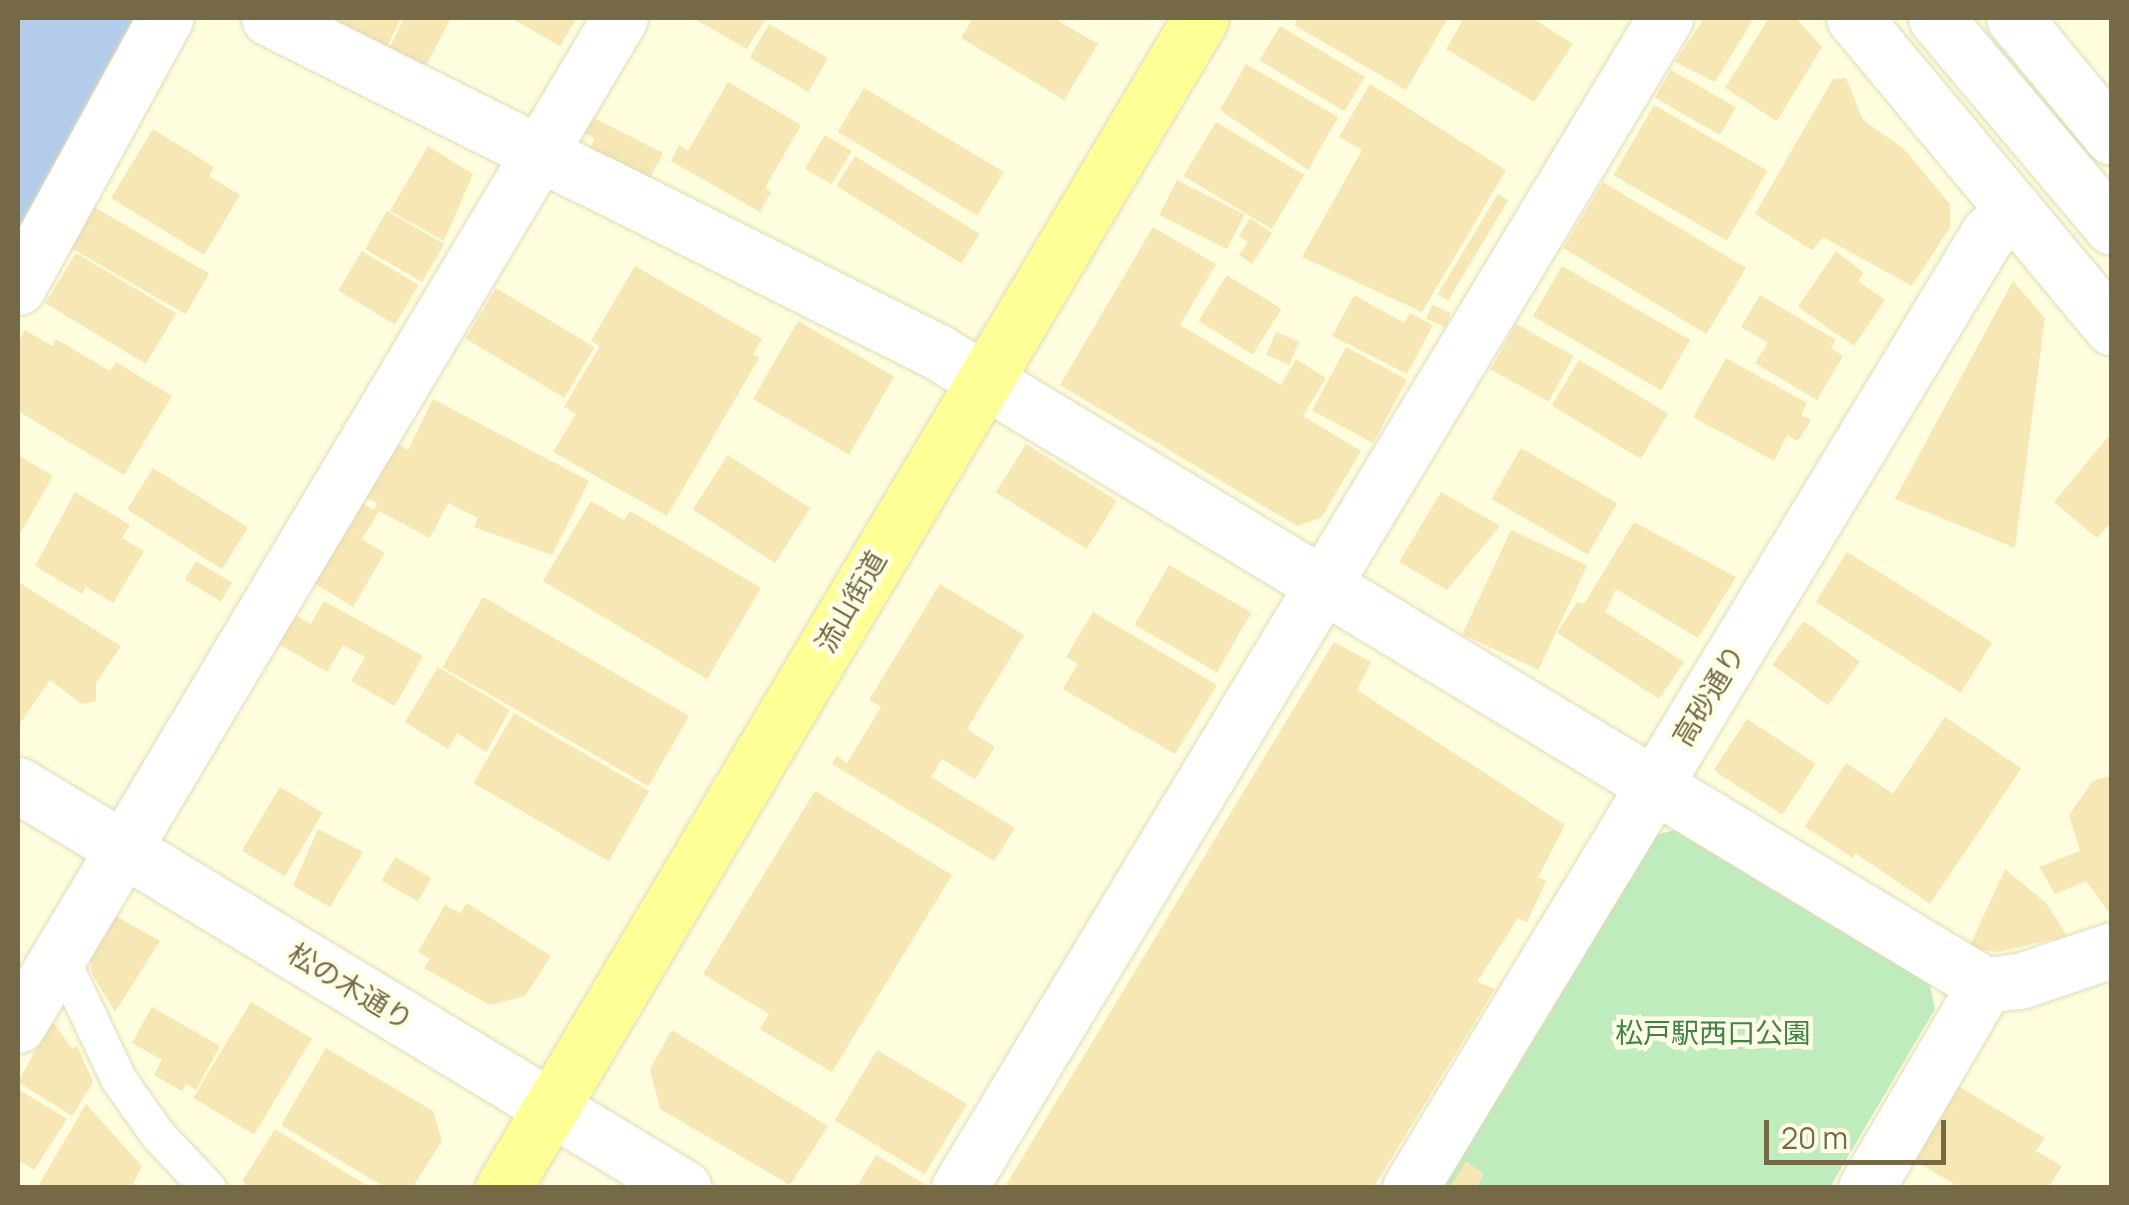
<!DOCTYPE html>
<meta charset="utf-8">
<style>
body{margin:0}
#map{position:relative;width:2129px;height:1205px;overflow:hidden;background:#fefedf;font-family:Manrope,"Noto Sans JP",sans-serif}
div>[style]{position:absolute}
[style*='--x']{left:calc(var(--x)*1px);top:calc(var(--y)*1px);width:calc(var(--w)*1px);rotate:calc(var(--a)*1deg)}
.green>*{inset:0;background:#beecbd}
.water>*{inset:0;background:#b3cce9}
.building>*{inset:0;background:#f6e7b5;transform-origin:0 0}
.roads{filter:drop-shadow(0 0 2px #e0dbb8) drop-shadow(0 0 2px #e0dbb8)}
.service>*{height:35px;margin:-17.5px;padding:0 17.5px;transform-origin:17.5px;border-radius:17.5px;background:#fff}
.minor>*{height:55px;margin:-27.5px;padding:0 27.5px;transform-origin:27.5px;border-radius:27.5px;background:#fff}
.tertiary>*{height:55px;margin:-27.5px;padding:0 27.5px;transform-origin:27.5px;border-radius:27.5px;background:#fff}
.primary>*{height:55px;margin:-27.5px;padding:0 27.5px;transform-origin:27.5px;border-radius:27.5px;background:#feff95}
span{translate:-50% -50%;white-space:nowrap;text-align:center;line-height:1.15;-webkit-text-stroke:9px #ffffe7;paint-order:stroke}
.street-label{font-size:28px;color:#766945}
.park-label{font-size:28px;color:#3f8344}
.frame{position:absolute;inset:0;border:20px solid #766945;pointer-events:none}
.scale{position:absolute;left:1764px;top:1120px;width:182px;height:45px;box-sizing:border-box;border:5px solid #766945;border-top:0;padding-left:12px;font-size:30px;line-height:35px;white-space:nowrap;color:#766945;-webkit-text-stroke:8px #ffffe7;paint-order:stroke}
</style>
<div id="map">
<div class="green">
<i style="clip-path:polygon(1680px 829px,1929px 981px,1935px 1009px,1830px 1187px,1439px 1188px,1650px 836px)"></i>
</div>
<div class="water">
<i style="clip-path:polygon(18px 18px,134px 18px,18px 230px)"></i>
</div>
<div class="building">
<i style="clip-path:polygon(325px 18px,397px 18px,400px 20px,386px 49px)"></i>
<i style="clip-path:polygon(404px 18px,451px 18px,425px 67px,389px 49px)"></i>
<i style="clip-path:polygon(511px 18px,577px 18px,560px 46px)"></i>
<i style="clip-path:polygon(693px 18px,766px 18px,747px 49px)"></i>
<i style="clip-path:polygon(973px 18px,1053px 18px,1098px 44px,1064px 100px,961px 38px)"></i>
<i style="clip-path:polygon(1299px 18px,1448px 18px,1406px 90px,1294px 25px)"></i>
<i style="clip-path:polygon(1464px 18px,1532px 18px,1573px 44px,1534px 102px,1446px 49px)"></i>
<i style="clip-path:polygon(1704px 18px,1754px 18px,1715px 82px,1675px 62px)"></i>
<i style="clip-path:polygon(1769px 18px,1796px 18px,1822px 47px,1777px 121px,1725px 88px)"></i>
<i style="left:769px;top:24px;width:68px;height:39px;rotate:30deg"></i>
<i style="left:1280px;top:26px;width:99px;height:40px;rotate:31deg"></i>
<i style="clip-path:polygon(1246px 64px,1338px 117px,1308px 170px,1220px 110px)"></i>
<i style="left:1671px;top:70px;width:75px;height:32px;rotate:30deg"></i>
<i style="clip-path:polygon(1846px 78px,1863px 120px,1904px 149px,1950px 204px,1950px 227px,1912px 286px,1823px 237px,1812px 250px,1755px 214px,1833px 79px)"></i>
<i style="clip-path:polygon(728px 82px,801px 125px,765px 188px,771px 192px,760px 212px,671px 161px,679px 145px,688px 151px)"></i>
<i style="clip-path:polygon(1370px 84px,1506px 170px,1422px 312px,1302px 257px,1362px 150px,1339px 137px)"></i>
<i style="left:864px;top:88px;width:163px;height:51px;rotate:31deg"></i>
<i style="left:1654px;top:105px;width:131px;height:81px;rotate:30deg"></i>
<i style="clip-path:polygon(590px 116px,663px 153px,649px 180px,590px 148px,595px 139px,582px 132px)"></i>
<i style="left:1216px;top:122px;width:103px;height:63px;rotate:31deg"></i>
<i style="clip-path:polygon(153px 129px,214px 167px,209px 176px,240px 195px,204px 255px,111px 198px)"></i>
<i style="left:825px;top:135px;width:31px;height:39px;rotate:31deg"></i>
<i style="clip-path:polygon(428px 146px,473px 174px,444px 241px,390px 211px)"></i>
<i style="left:855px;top:156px;width:147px;height:35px;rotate:32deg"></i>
<i style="left:1177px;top:180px;width:76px;height:39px;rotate:27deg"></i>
<i style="left:1603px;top:182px;width:167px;height:77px;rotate:31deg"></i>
<i style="left:1498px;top:194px;width:12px;height:117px;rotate:31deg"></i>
<i style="left:94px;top:207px;width:133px;height:47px;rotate:30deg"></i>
<i style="left:387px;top:211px;width:66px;height:44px;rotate:30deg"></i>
<i style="clip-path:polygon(1250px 218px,1272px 233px,1252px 264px,1239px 255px,1248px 242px,1239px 236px)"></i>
<i style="clip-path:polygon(1153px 227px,1216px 264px,1180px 325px,1281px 385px,1296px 359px,1326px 378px,1303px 416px,1361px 451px,1321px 518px,1297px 526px,1060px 385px)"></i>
<i style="left:362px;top:251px;width:66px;height:46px;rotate:31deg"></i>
<i style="clip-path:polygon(1836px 251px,1864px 273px,1858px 281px,1885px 300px,1854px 346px,1798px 307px)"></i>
<i style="left:76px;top:253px;width:117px;height:59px;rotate:31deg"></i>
<i style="clip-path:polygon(635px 266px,762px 339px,753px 354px,759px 358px,667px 516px,553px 452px,576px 414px,564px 407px,600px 346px,591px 341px)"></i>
<i style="left:1562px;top:266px;width:148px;height:58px;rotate:30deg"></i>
<i style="left:1227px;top:275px;width:64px;height:54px;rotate:32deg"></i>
<i style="clip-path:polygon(2013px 281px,2045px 318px,2015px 548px,1895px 499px)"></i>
<i style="left:496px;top:288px;width:115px;height:59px;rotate:31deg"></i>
<i style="clip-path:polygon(1354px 295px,1404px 323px,1410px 313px,1433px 325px,1407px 374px,1332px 336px)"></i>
<i style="clip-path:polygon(1760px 295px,1836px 340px,1831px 348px,1843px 356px,1817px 400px,1755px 363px,1768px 343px,1741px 327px)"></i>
<i style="left:1432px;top:305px;width:21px;height:15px;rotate:23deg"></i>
<i style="left:798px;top:321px;width:111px;height:90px;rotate:30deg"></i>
<i style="left:1516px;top:324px;width:66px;height:52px;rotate:29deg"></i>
<i style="clip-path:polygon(25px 330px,52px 346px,56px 339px,110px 371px,116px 362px,172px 396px,124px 475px,18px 411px,18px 343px)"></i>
<i style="left:1276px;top:332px;width:25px;height:25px;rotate:23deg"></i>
<i style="left:1346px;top:347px;width:69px;height:72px;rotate:28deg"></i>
<i style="clip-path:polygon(1726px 358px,1807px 403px,1801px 415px,1811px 420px,1798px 441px,1787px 435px,1774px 461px,1693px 417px)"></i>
<i style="left:1579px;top:360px;width:104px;height:53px;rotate:31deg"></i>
<i style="clip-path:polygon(433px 399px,589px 481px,552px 555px,474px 527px,478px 518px,448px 503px,430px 538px,379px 511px,362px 539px,385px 553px,353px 607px,311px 581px,359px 501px,374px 510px,377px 503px,367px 498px,395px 443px,408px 450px)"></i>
<i style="clip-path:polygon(2112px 432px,2112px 521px,2097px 538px,2054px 502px)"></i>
<i style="left:1026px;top:444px;width:107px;height:57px;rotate:32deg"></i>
<i style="left:1521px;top:448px;width:111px;height:59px;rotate:30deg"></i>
<i style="clip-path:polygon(18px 455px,53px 476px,18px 537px)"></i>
<i style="left:728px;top:455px;width:98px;height:65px;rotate:33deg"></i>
<i style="left:153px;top:468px;width:112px;height:49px;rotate:32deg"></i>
<i style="clip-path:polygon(75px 492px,130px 525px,122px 538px,144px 551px,113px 603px,86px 587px,82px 594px,35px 566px)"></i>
<i style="clip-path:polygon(1441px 492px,1500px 526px,1447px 590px,1399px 562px)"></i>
<i style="clip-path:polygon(591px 501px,624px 520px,630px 511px,761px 588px,707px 679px,543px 581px)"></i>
<i style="clip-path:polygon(1634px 522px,1736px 577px,1698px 638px,1616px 589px,1605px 612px,1684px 662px,1659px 699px,1557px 633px,1577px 602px,1584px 604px)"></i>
<i style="left:1511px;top:530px;width:84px;height:115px;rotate:25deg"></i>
<i style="left:1847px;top:552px;width:171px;height:59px;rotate:32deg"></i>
<i style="left:196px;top:561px;width:42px;height:22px;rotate:31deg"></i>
<i style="left:1169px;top:565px;width:95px;height:69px;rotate:30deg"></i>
<i style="clip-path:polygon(18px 582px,121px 646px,96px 683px,96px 701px,82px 704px,50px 680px,18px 726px)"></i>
<i style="clip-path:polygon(940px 584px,1024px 635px,967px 729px,995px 747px,975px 779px,942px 759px,931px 777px,1015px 828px,994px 861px,832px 764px,837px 756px,847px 763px,881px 707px,869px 700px)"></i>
<i style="left:483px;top:597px;width:238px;height:81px;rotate:30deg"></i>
<i style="clip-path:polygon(324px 601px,423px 656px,395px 706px,351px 681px,365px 657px,343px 645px,327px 672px,275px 642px,291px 613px,311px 624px)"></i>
<i style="clip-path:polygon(1093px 612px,1217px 685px,1175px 754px,1063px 689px,1078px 664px,1066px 657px)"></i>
<i style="left:1804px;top:621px;width:69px;height:54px;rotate:36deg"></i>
<i style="clip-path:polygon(1334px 642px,1371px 662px,1357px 690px,1565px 825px,1538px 877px,1546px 881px,1527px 922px,1518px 918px,1477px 982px,1495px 989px,1373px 1188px,1004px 1188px)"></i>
<i style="clip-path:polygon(438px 667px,510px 710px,486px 752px,457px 733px,448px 749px,405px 722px)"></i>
<i style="left:514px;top:713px;width:156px;height:81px;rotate:30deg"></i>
<i style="left:1945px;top:717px;width:92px;height:163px;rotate:34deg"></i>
<i style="left:1747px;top:719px;width:82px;height:61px;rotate:33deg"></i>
<i style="left:1846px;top:763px;width:57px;height:76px;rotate:33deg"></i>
<i style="clip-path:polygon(2112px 775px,2112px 910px,2108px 911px,2086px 881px,2055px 894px,2039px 867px,2080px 851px,2069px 815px,2093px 781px)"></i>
<i style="left:280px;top:787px;width:50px;height:74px;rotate:31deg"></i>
<i style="clip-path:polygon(815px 791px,952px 875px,832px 1072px,760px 1029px,769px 1014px,703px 974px)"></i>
<i style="clip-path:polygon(318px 829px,363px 852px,330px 907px,293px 886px)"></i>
<i style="left:395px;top:857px;width:42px;height:27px;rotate:30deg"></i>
<i style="clip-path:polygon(2005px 869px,2047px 904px,2067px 936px,1998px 952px,1969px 948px)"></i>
<i style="clip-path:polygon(467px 903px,551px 956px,525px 996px,490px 1005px,424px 968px,430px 959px,418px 952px,445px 905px,460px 913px)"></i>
<i style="clip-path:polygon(114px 915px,160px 941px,115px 1012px,92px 974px,90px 954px)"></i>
<i style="left:251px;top:1002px;width:71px;height:112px;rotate:31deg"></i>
<i style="clip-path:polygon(152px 1007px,220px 1046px,196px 1090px,186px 1084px,182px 1091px,154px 1075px,162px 1060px,132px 1043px)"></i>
<i style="clip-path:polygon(52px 1020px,72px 1049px,77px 1046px,93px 1082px,72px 1116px,18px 1082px)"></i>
<i style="clip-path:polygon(672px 1030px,828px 1126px,790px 1185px,660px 1109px,650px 1069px)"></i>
<i style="clip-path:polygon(326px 1048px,433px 1111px,442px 1141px,412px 1188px,386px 1188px,281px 1125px)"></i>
<i style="left:877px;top:1050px;width:105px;height:82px;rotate:31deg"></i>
<i style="clip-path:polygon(1958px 1086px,2045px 1138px,2036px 1151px,2062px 1166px,2048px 1188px,1960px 1188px,1913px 1159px)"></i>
<i style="clip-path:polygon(18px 1089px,67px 1119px,34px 1170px,18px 1160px)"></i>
<i style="clip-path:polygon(86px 1104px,142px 1166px,131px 1188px,37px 1188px)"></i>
<i style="clip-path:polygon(275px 1129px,371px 1188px,246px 1188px,243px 1180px)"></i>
<i style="clip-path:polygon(876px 1155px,931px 1188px,856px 1188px)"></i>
<i style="clip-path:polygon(1466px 1161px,1484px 1174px,1476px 1188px,1450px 1188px)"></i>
</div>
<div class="roads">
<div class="service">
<i style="--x:60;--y:956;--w:137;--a:64.6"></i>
<i style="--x:119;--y:1080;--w:67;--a:54.7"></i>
<i style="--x:158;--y:1135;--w:73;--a:46.7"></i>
</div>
<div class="minor">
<i style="--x:269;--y:18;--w:746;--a:26.53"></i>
<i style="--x:936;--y:351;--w:1226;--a:31.15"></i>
<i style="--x:1985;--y:985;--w:35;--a:-7"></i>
<i style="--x:2020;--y:981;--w:97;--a:-18.6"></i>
<i style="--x:1854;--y:18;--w:403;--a:50.2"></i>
<i style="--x:2014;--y:18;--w:154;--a:50.5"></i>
<i style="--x:18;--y:287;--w:307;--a:-61.3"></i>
<i style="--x:18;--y:1025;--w:1173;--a:-59.13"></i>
<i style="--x:959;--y:1188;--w:1367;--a:-58.89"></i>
<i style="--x:1410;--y:1188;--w:1115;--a:-58.79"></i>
<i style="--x:1988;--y:234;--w:36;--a:-44"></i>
<i style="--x:1866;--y:1188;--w:235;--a:-59.6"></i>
</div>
<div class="tertiary">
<i style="--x:1936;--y:18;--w:273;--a:49.9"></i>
<i style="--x:18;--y:785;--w:778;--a:31.18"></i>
</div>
<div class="primary">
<i style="--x:503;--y:1188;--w:1362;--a:-59.18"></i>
</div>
</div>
<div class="street-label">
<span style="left:850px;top:601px;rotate:-60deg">流山街道</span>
<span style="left:1708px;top:695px;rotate:-59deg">高砂通り</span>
<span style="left:351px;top:986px;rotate:31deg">松の木通り</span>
</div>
<div class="park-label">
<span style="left:1713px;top:1032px">松戸駅西口公園</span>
</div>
<div class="frame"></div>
<div class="scale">20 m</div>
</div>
